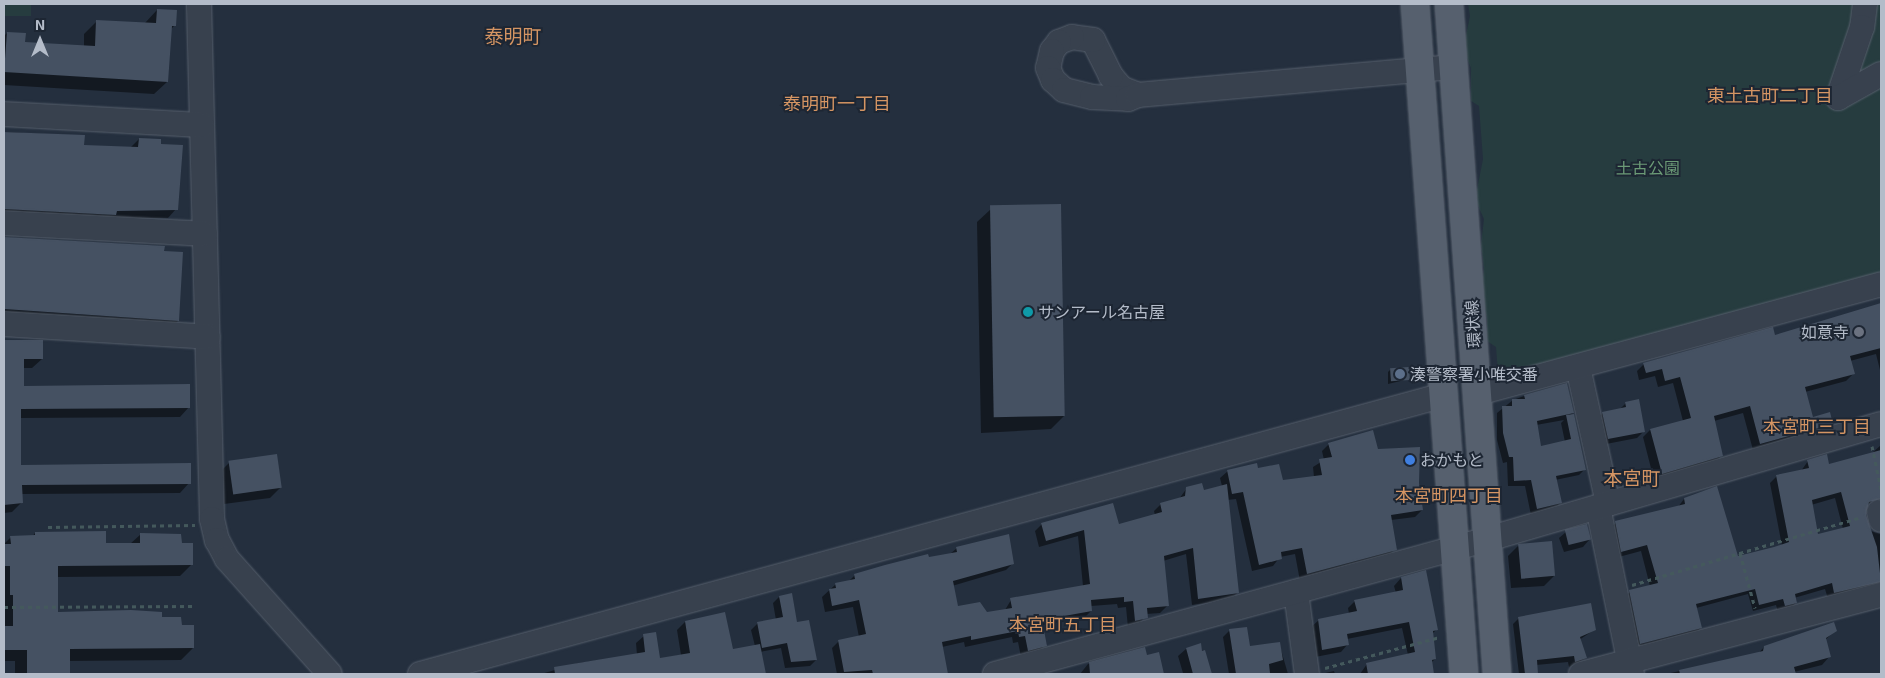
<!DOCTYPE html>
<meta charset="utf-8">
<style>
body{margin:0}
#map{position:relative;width:1885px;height:678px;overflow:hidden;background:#242f3e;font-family:"Exo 2","Noto Sans JP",sans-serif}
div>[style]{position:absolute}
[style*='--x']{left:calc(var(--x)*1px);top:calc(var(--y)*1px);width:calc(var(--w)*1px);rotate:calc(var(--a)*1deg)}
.green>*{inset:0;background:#263c3f;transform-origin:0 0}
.shadow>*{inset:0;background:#0007}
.building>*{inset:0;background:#455162;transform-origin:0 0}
.path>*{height:3px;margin-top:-1.5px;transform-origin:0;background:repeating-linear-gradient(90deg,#44595c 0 4px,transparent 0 8px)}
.roads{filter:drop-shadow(0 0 1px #565f6c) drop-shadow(0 0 1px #565f6c)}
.minor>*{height:24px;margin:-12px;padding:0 12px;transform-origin:12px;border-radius:12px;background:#38414e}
.major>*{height:28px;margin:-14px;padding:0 14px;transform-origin:14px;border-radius:14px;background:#56606e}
.dots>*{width:14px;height:14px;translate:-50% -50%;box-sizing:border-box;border:2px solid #1d2633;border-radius:50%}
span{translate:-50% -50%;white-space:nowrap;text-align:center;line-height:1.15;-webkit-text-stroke:4px #1d2633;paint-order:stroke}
.park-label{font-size:16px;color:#6b9a76}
.poi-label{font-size:16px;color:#b4bcc9}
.left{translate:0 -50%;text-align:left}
.right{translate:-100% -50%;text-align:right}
.street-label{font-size:16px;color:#b4bcc9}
.neighbourhood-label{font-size:18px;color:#d59563}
.quarter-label{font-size:19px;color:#d59563}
.frame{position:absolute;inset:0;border:5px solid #b4bcc9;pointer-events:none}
.north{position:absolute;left:15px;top:15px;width:50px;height:50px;-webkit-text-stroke:4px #1d2633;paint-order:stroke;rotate:0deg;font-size:14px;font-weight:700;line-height:20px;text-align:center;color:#b4bcc9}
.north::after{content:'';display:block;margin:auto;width:18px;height:22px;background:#b4bcc9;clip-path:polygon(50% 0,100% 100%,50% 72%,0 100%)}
</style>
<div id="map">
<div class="green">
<i style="left:4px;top:4px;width:27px;height:12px"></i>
<i style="clip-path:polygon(1468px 4px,1881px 4px,1881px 280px,1512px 375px,1498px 373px,1496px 347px,1487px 341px,1487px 319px,1481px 294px,1484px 268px,1481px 245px,1484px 219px,1475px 199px,1483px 159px,1479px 106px,1471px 101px,1471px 68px,1463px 49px,1470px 16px)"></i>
</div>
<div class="shadow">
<i style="clip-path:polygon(157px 10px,174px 26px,170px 30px,167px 82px,154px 94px,4px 85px,4px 36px,7px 33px,24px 43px,84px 47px,84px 34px,97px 21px,145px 23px)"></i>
<i style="clip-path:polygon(4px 132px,84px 136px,83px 146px,130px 148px,139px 139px,176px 209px,168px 218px,4px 218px)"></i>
<i style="clip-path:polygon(991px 209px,1064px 416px,1051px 429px,981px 433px,977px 222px)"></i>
<i style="clip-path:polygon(4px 238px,163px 247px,178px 321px,169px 330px,4px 320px)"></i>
<i style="clip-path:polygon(1881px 304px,1881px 374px,1876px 354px,1850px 361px,1853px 374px,1846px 381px,1805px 392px,1812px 418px,1832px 423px,1825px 431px,1753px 450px,1743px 413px,1714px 421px,1721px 456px,1714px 463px,1654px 480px,1643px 437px,1650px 430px,1683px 421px,1673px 383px,1658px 387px,1655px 376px,1639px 380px,1637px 371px,1644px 364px,1774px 336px)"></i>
<i style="clip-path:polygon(4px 341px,42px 342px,42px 359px,32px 368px,23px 368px,23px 387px,189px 407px,180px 417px,20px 418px,20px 466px,189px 483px,180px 493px,21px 494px,22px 502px,12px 512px,4px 513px)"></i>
<i style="clip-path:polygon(1391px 369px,1409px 379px,1388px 384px,1388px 372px)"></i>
<i style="clip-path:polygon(evenodd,1524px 396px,1573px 413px,1570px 416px,1585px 469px,1579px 475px,1555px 480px,1560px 503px,1554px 509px,1531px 515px,1525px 486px,1508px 486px,1507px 462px,1503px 463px,1497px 440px,1497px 413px,1513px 400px,1524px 396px,1564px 420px,1561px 423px,1565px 442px,1540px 447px,1536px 425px,1564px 420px)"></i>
<i style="clip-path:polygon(1626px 403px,1644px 431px,1637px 438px,1601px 445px,1596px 420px,1603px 413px,1619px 410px)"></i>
<i style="clip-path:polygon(1329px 444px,1377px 451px,1418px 483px,1422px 510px,1415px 517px,1391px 520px,1395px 549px,1388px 556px,1300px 581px,1295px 554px,1280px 557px,1273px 566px,1252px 571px,1236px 499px,1227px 500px,1237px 593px,1230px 600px,1192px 605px,1186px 554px,1163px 561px,1167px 606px,1160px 613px,1146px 614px,1139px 625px,1128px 628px,1126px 607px,1118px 608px,1117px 604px,1091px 606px,1091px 611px,1084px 618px,1042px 625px,1045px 645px,1038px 652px,1021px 657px,1018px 642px,1013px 643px,1012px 637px,965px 647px,964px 642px,942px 647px,947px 674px,837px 674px,832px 648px,839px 641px,859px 637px,853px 607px,825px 612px,822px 597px,835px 585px,848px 582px,855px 575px,950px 554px,957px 548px,1013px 563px,1006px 570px,952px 586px,957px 608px,987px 614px,1005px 610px,1011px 600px,1083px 586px,1078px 536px,1039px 547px,1035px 531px,1042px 524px,1118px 526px,1155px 515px,1154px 511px,1161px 504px,1179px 499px,1187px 488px,1203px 491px,1222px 486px,1220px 478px,1228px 471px,1257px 469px,1282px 482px,1314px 477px,1313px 467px,1324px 460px,1322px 451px)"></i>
<i style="clip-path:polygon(evenodd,1881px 445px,1881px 481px,1872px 483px,1875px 498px,1867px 506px,1864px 515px,1871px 531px,1881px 534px,1881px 586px,1828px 599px,1825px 589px,1794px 598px,1796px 603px,1789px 609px,1778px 612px,1776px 605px,1753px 611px,1748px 594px,1696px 608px,1701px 628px,1694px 634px,1634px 650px,1623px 598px,1630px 592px,1650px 586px,1641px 551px,1615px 558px,1609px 529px,1616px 523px,1678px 507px,1684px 499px,1737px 558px,1782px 546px,1770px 483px,1777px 476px,1801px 471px,1808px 461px,1828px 465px,1871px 454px,1881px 445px,1835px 498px,1843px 529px,1817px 536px,1811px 505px,1835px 498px)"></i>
<i style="clip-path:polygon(230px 462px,280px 488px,270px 498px,224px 504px,220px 472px)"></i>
<i style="clip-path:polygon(1566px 532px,1589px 540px,1583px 547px,1564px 552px,1559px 538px)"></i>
<i style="clip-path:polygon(35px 533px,104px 544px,130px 544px,141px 534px,180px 544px,192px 564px,180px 576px,57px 577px,57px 613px,161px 618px,180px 626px,193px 648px,181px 660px,69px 661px,69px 674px,15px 674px,15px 661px,4px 661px,4px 544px,11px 537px,32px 537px)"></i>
<i style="clip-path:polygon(1518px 546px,1554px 576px,1544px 586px,1511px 588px,1508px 556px)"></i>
<i style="clip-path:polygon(1401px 578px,1437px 629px,1432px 634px,1435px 659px,1431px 663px,1433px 674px,1360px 674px,1367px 664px,1408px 655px,1402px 628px,1347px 639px,1348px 644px,1341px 652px,1315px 657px,1311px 627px,1319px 620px,1349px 614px,1348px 608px,1355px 601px,1396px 593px,1394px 586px)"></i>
<i style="clip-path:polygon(779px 597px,816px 660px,810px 666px,785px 668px,781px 648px,760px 652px,765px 674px,541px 674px,579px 663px,637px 655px,636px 643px,644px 636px,659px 659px,681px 655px,677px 630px,685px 622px,732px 651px,755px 646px,751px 630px,758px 623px,776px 620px,773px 603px)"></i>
<i style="clip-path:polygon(1519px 618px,1594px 630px,1579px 640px,1586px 658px,1569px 667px,1568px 662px,1536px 665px,1537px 674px,1519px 674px,1513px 624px)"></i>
<i style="clip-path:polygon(1229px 631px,1249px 648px,1279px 643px,1288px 674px,1229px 674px,1223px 637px)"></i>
<i style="clip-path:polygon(1835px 631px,1825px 640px,1829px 657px,1822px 665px,1786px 674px,1666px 674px,1758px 654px,1764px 647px)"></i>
<i style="clip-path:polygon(1144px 649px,1146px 656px,1158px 653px,1163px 674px,1080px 674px,1088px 664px)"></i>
<i style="clip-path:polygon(1186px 649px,1204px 651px,1209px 674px,1179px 674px,1183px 673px,1178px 656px)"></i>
<i style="clip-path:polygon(1334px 671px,1335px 674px,1321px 674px)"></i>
</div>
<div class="building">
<i style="clip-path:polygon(157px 9px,177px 10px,176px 26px,172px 26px,168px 82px,4px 72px,7px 32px,26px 33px,25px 42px,95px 46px,96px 20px,156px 23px)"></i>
<i style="clip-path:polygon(4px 132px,85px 135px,84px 145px,138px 147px,139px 138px,161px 139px,161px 144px,183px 145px,178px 210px,117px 211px,116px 215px,4px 209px)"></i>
<i style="left:1061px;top:204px;width:212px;height:71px;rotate:89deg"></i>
<i style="clip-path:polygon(4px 237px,165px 246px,164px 251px,183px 252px,179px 321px,4px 309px)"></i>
<i style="clip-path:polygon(1881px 303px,1881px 348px,1850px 356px,1855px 374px,1805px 387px,1813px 417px,1830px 412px,1833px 424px,1760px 444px,1750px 406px,1714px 416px,1723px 456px,1662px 474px,1650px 429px,1691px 418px,1680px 377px,1665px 381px,1662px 369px,1646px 373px,1643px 363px,1773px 327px,1775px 335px)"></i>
<i style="clip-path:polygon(4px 340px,43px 340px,43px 359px,24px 359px,24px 386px,190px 384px,190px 408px,21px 409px,21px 465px,191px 463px,191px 484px,22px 485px,23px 503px,4px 505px)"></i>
<i style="left:1409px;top:367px;width:13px;height:19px;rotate:86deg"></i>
<i style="clip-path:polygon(1567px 383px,1574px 413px,1537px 421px,1541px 446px,1571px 439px,1566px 415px,1574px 414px,1586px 470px,1556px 476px,1562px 503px,1537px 509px,1531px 480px,1514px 481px,1513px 457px,1509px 457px,1503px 433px,1502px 406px,1512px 406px,1512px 399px,1525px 399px,1524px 395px)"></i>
<i style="clip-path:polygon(1639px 399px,1645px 432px,1608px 439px,1602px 412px,1626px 407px,1625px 402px)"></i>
<i style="clip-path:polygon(1373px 430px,1378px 449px,1420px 447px,1419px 483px,1423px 510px,1391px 515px,1397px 550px,1307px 574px,1302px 548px,1281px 552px,1282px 559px,1259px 565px,1243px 492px,1232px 494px,1227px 470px,1257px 463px,1258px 468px,1279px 464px,1283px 480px,1322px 475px,1319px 459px,1332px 457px,1328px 443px)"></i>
<i style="clip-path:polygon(evenodd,1881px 450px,1881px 499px,1869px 502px,1866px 515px,1877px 547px,1881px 582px,1834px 593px,1832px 583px,1795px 594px,1797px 603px,1785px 606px,1783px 599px,1759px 605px,1755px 589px,1696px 604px,1702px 628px,1640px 644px,1629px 590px,1658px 583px,1647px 545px,1621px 552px,1615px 521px,1685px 504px,1684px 498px,1717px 486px,1738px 556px,1774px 547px,1789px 542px,1776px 475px,1809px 468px,1807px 460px,1827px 454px,1829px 464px,1881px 450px,1841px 492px,1850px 526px,1818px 534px,1812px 500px,1841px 492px)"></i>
<i style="left:277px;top:454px;width:34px;height:49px;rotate:82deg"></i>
<i style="clip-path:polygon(1202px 483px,1204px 490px,1227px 484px,1239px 593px,1198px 599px,1193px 548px,1164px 556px,1169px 606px,1147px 608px,1148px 618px,1135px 621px,1133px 601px,1124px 602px,1124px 597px,1091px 600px,1092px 611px,1042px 620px,1047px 646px,1028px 651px,1025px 636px,1019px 637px,1018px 631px,971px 640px,971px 636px,942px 642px,948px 674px,873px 674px,872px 670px,844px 672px,838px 640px,866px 634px,859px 600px,832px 606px,829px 589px,836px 588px,835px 583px,855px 579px,854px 574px,885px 565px,928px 554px,929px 557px,957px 552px,956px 547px,1009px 534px,1014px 564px,953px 581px,958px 606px,980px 602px,987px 612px,1012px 608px,1010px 598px,1090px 584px,1084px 530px,1046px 541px,1041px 523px,1113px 503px,1119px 524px,1162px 512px,1160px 503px,1185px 496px,1186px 487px)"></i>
<i style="left:1587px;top:524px;width:16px;height:23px;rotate:76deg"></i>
<i style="clip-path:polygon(106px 531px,106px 543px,140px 543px,140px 533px,181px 534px,182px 543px,193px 543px,193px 565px,58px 566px,58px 612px,131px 610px,162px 612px,162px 617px,181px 617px,182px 625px,194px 625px,194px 648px,70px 649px,70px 674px,27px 674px,27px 650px,4px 650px,4px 626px,13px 626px,13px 595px,10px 595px,10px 566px,4px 566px,4px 544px,11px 544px,10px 536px,35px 535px,35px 532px)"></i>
<i style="left:1552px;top:541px;width:35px;height:34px;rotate:85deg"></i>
<i style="clip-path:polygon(1426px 570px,1438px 630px,1433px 631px,1436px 659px,1432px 660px,1434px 674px,1368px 674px,1366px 663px,1415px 652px,1409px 622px,1347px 634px,1349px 645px,1322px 650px,1318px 619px,1357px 611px,1354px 600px,1403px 590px,1401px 577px)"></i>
<i style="clip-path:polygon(792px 593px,797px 622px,809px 620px,817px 660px,791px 662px,787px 643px,762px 648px,757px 622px,783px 617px,779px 596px)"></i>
<i style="clip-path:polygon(1591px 603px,1596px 630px,1580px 637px,1587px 658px,1575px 662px,1574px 656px,1537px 660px,1538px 674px,1525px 674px,1518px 617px)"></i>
<i style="clip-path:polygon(725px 612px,733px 649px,760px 644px,766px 674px,555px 674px,554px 667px,645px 652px,643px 634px,656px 632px,660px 658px,690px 653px,685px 621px)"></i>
<i style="clip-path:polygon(1834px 622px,1837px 631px,1826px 638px,1831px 657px,1794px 667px,1796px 674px,1680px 674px,1679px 670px,1763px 651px,1764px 646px)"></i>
<i style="clip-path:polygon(1247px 627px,1250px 646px,1280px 642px,1283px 660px,1269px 664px,1270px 673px,1236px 674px,1229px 629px)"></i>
<i style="clip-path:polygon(1201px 643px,1202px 651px,1205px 650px,1212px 674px,1193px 674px,1186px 648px)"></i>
<i style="clip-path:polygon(1145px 647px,1147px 655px,1159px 652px,1164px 674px,1090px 674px,1089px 662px)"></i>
</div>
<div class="path">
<i style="--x:1872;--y:446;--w:44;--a:78.2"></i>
<i style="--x:48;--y:527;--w:147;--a:-0.8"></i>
<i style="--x:1740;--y:553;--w:57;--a:74.7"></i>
<i style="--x:1632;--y:585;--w:239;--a:-16.5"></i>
<i style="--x:4;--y:607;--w:192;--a:-0.3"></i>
<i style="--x:1325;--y:668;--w:119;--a:-15.1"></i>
</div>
<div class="roads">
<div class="minor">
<i style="--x:199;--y:4;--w:515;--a:88.55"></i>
<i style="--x:212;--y:519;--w:22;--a:77"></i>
<i style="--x:217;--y:540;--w:21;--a:62"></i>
<i style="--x:227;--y:559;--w:154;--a:48.2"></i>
<i style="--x:1865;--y:4;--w:23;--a:97"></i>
<i style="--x:1862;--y:27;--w:75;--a:108.7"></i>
<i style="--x:1838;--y:98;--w:49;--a:-29.2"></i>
<i style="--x:1138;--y:95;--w:18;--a:-158"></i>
<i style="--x:1121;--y:88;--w:16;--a:-130"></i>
<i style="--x:1111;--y:76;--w:40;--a:-116.6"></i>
<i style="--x:1093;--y:40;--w:21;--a:-172"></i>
<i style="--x:1072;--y:37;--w:14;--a:159"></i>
<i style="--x:1059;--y:42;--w:11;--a:128"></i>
<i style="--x:1052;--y:51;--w:17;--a:103"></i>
<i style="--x:1048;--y:68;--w:13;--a:67"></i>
<i style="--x:1053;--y:80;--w:15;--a:42"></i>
<i style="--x:1064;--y:90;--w:29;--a:14"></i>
<i style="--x:1092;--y:97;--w:36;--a:3"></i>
<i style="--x:1128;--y:99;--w:11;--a:-22"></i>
<i style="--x:1138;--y:95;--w:316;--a:-5.1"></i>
<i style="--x:4;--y:114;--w:198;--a:3.2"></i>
<i style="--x:4;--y:223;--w:201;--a:3.1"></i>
<i style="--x:4;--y:324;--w:204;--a:3.6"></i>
<i style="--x:1578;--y:367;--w:140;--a:77.6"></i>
<i style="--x:1478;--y:393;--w:417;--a:-15.1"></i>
<i style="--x:1598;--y:507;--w:170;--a:78.5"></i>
<i style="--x:1879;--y:512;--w:8;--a:76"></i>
<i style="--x:1296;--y:592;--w:83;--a:82.4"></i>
<i style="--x:420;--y:674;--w:1061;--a:-15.24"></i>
<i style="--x:995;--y:674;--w:511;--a:-15.31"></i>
<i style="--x:1488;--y:539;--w:409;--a:-16.3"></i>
<i style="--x:1581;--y:674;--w:310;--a:-14.8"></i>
</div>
<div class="major">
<i style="--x:1415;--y:4;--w:672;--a:85.82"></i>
<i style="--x:1449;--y:4;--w:672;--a:85.9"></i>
</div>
</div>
<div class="dots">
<i style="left:1028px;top:312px;background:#0f9aa8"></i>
<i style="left:1859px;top:332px;background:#6b7280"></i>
<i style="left:1400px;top:374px;background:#5c6f8a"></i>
<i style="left:1410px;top:460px;background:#3f7fe0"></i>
</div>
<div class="park-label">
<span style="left:1648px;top:168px">土古公園</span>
</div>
<div class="poi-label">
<span class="left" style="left:1038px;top:312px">サンアール名古屋</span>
<span class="right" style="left:1849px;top:332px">如意寺</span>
<span class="left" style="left:1410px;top:374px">湊警察署小唯交番</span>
<span class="left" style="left:1420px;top:460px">おかもと</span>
</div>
<div class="street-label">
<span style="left:1473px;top:324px;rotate:-94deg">環状線</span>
</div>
<div class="neighbourhood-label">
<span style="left:1770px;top:95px">東土古町二丁目</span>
<span style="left:837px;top:103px">泰明町一丁目</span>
<span style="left:1817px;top:426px">本宮町三丁目</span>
<span style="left:1449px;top:495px">本宮町四丁目</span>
<span style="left:1063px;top:624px">本宮町五丁目</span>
</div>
<div class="quarter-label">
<span style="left:513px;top:36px">泰明町</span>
<span style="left:1632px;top:478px">本宮町</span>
</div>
<div class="frame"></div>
<div class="north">N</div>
</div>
